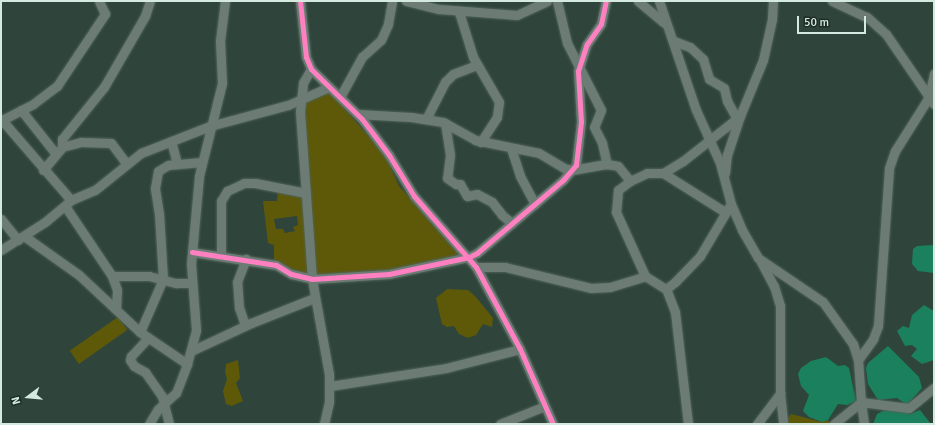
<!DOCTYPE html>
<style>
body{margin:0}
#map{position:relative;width:935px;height:425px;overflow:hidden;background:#2f453b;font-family:Signika,sans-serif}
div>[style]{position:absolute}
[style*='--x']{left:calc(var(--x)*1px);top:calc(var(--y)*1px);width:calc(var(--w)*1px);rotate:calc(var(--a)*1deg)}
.green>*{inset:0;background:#5d5908;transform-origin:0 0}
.water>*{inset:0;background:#1b805d}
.roads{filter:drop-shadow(0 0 1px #51635b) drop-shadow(0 0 1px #51635b)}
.minor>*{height:9px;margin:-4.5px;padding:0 4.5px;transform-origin:4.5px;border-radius:4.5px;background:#6c7c75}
.cycleway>*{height:5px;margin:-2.5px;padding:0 2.5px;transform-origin:2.5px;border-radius:2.5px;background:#ff80c0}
span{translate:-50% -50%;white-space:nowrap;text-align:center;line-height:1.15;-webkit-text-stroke:4px #1e2e26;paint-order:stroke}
.frame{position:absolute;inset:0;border:2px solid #d5eadf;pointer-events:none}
.north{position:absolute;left:8px;top:377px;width:40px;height:40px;-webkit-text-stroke:3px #1e2e26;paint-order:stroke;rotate:254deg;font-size:11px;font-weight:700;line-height:16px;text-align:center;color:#d5eadf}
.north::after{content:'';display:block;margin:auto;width:14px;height:18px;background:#d5eadf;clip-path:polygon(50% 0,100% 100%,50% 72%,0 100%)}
.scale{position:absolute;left:797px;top:16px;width:69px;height:18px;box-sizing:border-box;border:2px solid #d5eadf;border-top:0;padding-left:5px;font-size:12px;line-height:14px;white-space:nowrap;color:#d5eadf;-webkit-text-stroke:3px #1e2e26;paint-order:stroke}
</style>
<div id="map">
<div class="green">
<i style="clip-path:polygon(328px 90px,385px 155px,399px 186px,461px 255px,390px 270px,315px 276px,304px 104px)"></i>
<i style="clip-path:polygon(evenodd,278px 189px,305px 194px,310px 276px,292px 273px,274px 262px,274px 245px,268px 243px,263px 201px,277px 201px,278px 189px,297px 216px,298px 225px,293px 227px,295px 231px,285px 233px,283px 229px,276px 229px,274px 219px,297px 216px)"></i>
<i style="clip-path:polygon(447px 289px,468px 290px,475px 296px,493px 318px,492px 327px,483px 324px,476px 335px,468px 338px,459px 334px,454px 326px,447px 327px,442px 324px,436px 298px)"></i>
<i style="left:118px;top:317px;width:16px;height:59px;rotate:55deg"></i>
<i style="clip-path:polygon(238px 360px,240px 378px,236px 383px,243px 401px,232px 406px,226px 404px,223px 391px,227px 379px,225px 372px,226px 364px)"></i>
<i style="clip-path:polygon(791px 414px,822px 422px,828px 420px,830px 424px,784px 424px)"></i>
</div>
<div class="water">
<i style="clip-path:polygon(934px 245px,934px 273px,918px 271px,912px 264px,913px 249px,917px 246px)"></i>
<i style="clip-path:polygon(924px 305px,934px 311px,934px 360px,922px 364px,911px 356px,917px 349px,912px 345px,905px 346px,897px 331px,903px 326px,909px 328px,912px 315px)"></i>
<i style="clip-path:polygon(888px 346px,919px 377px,922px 388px,907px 405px,897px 398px,878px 400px,868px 384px,866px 368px,868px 363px)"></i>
<i style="clip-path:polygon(826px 357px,838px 366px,845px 365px,849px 368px,856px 401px,847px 405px,838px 404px,828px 420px,822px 422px,809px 417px,803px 411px,809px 395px,801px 386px,798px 374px,801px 368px,811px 361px)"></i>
<i style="clip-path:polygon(887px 409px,909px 411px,910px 414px,920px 410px,931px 424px,873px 424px,877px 414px)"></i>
</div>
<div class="roads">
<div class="minor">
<i style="--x:300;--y:1;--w:56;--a:83.9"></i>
<i style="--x:306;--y:57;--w:13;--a:67"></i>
<i style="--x:311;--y:69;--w:71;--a:44.4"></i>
<i style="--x:362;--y:119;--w:45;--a:53.1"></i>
<i style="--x:389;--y:155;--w:48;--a:58.6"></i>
<i style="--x:414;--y:196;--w:94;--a:48.9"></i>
<i style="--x:476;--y:267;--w:93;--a:61.8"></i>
<i style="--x:520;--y:349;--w:82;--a:66.3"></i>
<i style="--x:406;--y:1;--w:34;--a:14"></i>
<i style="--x:439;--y:9;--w:78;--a:4.4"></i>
<i style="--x:517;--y:15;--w:33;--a:-25"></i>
<i style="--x:557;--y:1;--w:43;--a:76.6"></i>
<i style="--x:567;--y:43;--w:75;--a:63.1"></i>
<i style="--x:601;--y:110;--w:18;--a:112"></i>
<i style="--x:594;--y:127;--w:18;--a:63"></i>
<i style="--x:602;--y:143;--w:22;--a:77"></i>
<i style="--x:638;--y:1;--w:34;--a:40"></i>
<i style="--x:659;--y:1;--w:115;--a:71.3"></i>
<i style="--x:696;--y:110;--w:58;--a:65.6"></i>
<i style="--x:720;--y:163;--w:42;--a:75"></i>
<i style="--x:731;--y:204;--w:28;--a:67"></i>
<i style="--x:742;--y:230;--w:32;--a:60"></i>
<i style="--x:758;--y:258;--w:78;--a:34.1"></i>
<i style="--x:823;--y:302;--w:52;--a:54.5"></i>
<i style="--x:853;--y:344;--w:17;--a:73"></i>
<i style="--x:858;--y:360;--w:42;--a:85.9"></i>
<i style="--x:861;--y:402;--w:35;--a:141"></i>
<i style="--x:832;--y:1;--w:38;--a:25"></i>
<i style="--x:867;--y:17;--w:25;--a:42"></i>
<i style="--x:886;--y:34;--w:85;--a:55.6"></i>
<i style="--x:459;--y:12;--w:47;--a:72.7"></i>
<i style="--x:473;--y:57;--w:52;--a:60"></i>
<i style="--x:499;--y:102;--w:15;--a:98"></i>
<i style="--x:497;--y:117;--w:30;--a:123"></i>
<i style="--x:674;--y:41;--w:17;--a:21"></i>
<i style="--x:690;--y:47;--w:18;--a:43"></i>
<i style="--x:703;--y:59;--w:21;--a:73"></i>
<i style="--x:709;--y:79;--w:17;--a:31"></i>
<i style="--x:724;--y:88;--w:13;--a:77"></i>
<i style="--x:727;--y:101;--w:21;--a:61"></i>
<i style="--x:311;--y:69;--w:16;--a:120"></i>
<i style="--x:303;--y:83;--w:29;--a:96"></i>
<i style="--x:300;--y:112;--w:167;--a:85.9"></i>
<i style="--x:312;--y:279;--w:97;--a:79.9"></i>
<i style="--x:329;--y:374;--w:28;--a:90"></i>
<i style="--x:329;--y:402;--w:23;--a:103"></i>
<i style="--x:340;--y:97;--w:46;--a:-61.2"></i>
<i style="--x:362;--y:57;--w:25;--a:-42"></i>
<i style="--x:381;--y:40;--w:17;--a:-66"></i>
<i style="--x:388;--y:24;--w:23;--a:-80"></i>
<i style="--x:21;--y:110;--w:56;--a:51.5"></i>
<i style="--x:357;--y:114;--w:54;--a:3.2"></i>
<i style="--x:411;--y:117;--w:32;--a:9"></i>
<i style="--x:443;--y:122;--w:37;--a:29"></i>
<i style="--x:475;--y:140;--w:65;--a:11.5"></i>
<i style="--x:539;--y:153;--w:29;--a:31"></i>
<i style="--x:564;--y:168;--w:8;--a:14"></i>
<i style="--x:572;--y:170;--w:36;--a:-10"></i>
<i style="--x:607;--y:164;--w:11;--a:10"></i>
<i style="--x:618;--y:166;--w:19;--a:51"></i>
<i style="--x:630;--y:181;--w:19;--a:-25"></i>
<i style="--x:647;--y:173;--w:16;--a:0"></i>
<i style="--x:663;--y:173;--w:73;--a:32.2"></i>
<i style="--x:1;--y:119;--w:107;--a:49.2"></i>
<i style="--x:426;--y:119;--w:42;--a:-62.8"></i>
<i style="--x:445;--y:82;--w:11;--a:-45"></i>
<i style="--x:453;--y:74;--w:26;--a:-21"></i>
<i style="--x:2;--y:120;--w:35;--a:-27"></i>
<i style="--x:33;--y:104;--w:30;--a:-37"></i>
<i style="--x:57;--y:86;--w:87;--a:-56.3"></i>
<i style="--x:105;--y:14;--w:14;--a:-115"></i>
<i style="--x:445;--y:123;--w:32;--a:81"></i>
<i style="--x:450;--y:155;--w:23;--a:97"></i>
<i style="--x:447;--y:178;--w:11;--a:34"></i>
<i style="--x:456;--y:184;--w:4;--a:0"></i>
<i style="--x:460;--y:184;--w:14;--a:60"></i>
<i style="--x:467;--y:196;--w:10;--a:-11"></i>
<i style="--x:477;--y:194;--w:17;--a:28"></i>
<i style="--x:492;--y:202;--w:16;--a:52"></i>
<i style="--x:502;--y:215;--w:13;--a:39"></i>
<i style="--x:171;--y:141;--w:24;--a:75"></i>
<i style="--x:62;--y:147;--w:8;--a:-90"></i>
<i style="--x:62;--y:139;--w:67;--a:-51.1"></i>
<i style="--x:104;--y:87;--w:82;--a:-60"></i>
<i style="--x:145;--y:16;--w:16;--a:-72"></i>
<i style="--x:511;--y:148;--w:29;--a:72"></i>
<i style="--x:520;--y:176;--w:32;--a:62"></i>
<i style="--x:43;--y:170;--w:30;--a:-50"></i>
<i style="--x:62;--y:147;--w:20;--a:-15"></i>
<i style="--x:81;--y:142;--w:30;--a:2"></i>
<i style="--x:111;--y:143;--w:25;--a:53"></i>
<i style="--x:663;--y:173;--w:23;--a:-31"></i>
<i style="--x:683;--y:161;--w:73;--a:-38.3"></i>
<i style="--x:725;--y:173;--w:18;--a:-84"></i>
<i style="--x:727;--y:155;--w:41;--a:-71.6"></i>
<i style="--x:740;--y:116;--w:61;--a:-67.7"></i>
<i style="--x:763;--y:60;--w:42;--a:-77.6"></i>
<i style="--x:772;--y:19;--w:18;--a:-87"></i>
<i style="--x:630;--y:181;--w:15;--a:143"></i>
<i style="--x:618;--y:190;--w:22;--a:95"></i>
<i style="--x:616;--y:212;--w:70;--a:65.6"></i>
<i style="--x:65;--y:206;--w:84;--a:56.1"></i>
<i style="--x:112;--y:276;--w:15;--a:70"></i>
<i style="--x:117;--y:290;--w:19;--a:93"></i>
<i style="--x:1;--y:219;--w:27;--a:51"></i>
<i style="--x:24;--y:236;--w:67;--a:35.3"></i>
<i style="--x:79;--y:275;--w:83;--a:43.1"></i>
<i style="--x:140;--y:332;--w:57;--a:34.2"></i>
<i style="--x:1;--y:250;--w:52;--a:-32.5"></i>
<i style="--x:45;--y:222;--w:34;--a:-40"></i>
<i style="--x:71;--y:200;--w:26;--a:-23"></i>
<i style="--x:95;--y:190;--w:59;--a:-38.8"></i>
<i style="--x:141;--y:153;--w:74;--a:-21.4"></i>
<i style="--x:210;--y:126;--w:81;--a:-15.1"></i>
<i style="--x:288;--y:105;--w:45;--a:-23.7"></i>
<i style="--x:192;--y:252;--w:85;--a:8.8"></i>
<i style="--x:276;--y:265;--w:17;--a:31"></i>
<i style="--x:291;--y:274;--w:22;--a:13"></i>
<i style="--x:312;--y:279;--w:77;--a:-3.7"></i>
<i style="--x:389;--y:274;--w:82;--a:-12"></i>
<i style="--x:469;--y:257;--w:9;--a:-27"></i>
<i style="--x:477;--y:253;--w:113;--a:-40.3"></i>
<i style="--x:563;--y:180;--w:20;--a:-49"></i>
<i style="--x:576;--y:165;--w:43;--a:-83.4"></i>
<i style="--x:581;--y:122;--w:51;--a:-93.4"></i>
<i style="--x:578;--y:71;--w:28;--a:-72"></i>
<i style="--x:587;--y:44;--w:24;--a:-55"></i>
<i style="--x:601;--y:24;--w:24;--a:-78"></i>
<i style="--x:221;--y:255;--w:54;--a:-90"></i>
<i style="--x:221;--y:201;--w:12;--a:-59"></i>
<i style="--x:227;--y:191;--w:19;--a:-25"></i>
<i style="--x:244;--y:183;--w:11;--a:0"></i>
<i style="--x:255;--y:183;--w:52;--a:11.1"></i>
<i style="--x:761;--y:262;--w:27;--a:62"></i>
<i style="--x:774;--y:286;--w:21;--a:73"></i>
<i style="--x:780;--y:306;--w:87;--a:90"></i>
<i style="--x:780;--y:393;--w:31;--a:84"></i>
<i style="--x:476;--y:267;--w:29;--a:0"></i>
<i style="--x:505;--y:267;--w:89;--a:13.7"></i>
<i style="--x:591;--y:288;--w:19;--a:-3"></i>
<i style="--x:610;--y:287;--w:37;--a:-17"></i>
<i style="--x:645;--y:276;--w:25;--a:32"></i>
<i style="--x:112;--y:276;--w:37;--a:0"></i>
<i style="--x:149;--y:276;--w:28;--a:15"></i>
<i style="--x:176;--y:283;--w:16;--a:0"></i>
<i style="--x:245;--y:325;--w:18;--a:-109"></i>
<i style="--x:239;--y:308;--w:26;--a:-94"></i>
<i style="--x:237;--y:282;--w:25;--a:-69"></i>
<i style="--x:140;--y:332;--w:58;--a:-66.5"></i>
<i style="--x:163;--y:279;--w:65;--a:-93.5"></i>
<i style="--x:159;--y:214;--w:26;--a:-99"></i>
<i style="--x:155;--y:188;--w:17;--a:-80"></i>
<i style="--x:158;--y:171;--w:12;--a:-31"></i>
<i style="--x:168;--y:165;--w:34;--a:-5"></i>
<i style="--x:148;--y:338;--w:25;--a:133"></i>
<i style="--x:131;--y:356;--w:4;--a:104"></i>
<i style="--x:130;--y:360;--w:7;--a:56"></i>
<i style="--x:134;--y:366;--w:13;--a:29"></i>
<i style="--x:145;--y:372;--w:29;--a:55"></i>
<i style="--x:162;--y:396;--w:29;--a:76"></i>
<i style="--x:191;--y:351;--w:66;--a:-25"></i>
<i style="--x:251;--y:323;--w:68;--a:-21.6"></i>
<i style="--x:858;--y:360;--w:26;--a:-54"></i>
<i style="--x:873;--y:339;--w:14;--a:-69"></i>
<i style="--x:878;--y:326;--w:158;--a:-86"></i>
<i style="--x:889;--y:168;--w:18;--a:-71"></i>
<i style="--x:895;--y:151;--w:64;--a:-57.8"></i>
<i style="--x:929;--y:97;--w:24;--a:-78"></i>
<i style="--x:330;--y:386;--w:117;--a:-8.8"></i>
<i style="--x:446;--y:368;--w:76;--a:-14.4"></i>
<i style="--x:149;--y:424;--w:17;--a:-59"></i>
<i style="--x:158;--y:409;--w:24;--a:-42"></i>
<i style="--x:176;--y:393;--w:31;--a:-69"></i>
<i style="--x:187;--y:364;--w:35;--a:-75"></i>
<i style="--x:196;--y:330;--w:66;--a:-94.3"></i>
<i style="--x:191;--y:264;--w:88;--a:-84.8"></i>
<i style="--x:199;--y:176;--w:96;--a:-76.1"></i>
<i style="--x:222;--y:83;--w:42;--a:-92.7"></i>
<i style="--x:220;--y:41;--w:40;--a:-82.9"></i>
<i style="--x:500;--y:424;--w:48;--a:-21.8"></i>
<i style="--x:688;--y:424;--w:113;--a:-96.6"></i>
<i style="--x:675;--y:312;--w:25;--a:-111"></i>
<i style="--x:666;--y:289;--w:11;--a:-38"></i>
<i style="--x:675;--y:282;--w:36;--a:-46"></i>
<i style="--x:700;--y:256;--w:57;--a:-59.4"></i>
<i style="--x:757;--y:424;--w:39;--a:-53"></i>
<i style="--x:864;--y:424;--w:22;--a:-98"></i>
<i style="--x:861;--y:402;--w:48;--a:7.1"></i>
<i style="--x:909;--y:408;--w:32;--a:-39"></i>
</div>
</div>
<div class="cycleway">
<i style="--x:300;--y:1;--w:56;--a:83.9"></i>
<i style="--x:306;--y:57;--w:13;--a:67"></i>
<i style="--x:311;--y:69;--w:71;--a:44.4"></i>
<i style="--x:362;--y:119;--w:45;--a:53.1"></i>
<i style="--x:389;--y:155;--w:48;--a:58.6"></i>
<i style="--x:414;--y:196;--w:94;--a:48.9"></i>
<i style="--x:476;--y:267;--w:93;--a:61.8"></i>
<i style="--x:520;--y:349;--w:82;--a:66.3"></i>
<i style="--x:192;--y:252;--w:85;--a:8.8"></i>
<i style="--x:276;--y:265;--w:17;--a:31"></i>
<i style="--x:291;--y:274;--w:22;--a:13"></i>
<i style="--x:312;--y:279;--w:77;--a:-3.7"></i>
<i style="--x:389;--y:274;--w:82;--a:-12"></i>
<i style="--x:469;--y:257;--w:9;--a:-27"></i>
<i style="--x:477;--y:253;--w:113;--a:-40.3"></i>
<i style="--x:563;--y:180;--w:20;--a:-49"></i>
<i style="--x:576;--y:165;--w:43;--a:-83.4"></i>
<i style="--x:581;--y:122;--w:51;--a:-93.4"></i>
<i style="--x:578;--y:71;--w:28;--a:-72"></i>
<i style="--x:587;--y:44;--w:24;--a:-55"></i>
<i style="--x:601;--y:24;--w:24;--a:-78"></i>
</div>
<div class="frame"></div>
<div class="north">N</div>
<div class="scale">50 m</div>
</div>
